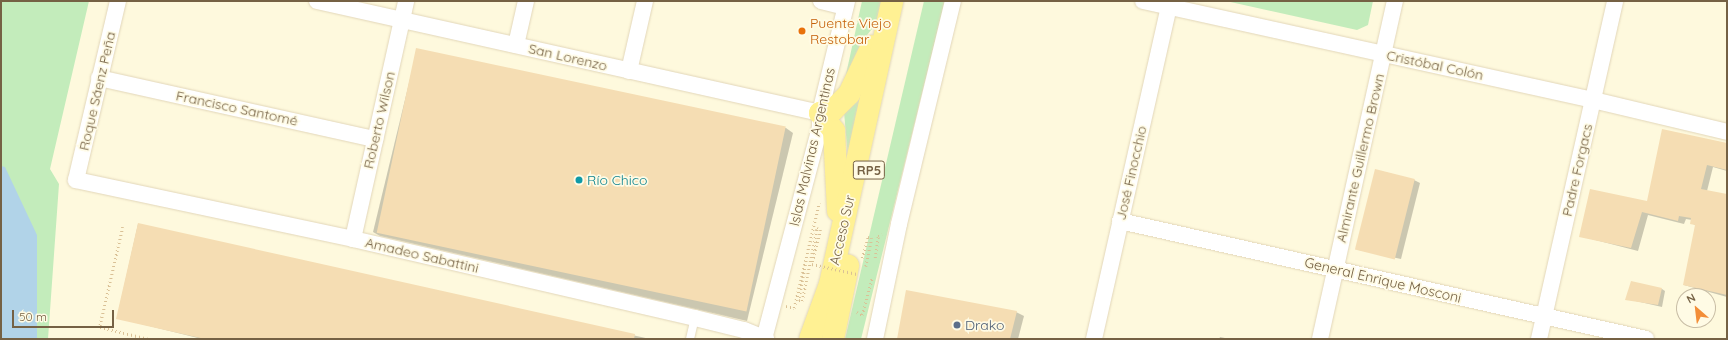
<!DOCTYPE html>
<meta charset="utf-8">
<style>
body{margin:0}
#map{position:relative;width:1728px;height:340px;overflow:hidden;background:#fef9dd;font-family:Quicksand,sans-serif}
div>[style]{position:absolute}
[style*='--x']{left:calc(var(--x)*1px);top:calc(var(--y)*1px);width:calc(var(--w)*1px);rotate:calc(var(--a)*1deg)}
.green>*{inset:0;background:#c3ecbb}
.water>*{inset:0;background:#b1d3e8}
.shadow>*{inset:0;background:#0003}
.building>*{inset:0;background:#f5ddb3;transform-origin:0 0}
.path>*{height:2.5px;margin-top:-1.25px;transform-origin:0;background:repeating-linear-gradient(90deg,#dac196 0 1px,transparent 0 4px)}
.roads{filter:drop-shadow(0 0 1px #e2d6b9) drop-shadow(0 0 1px #e2d6b9)}
.lane>*{height:8px;margin:-4px;padding:0 4px;transform-origin:4px;border-radius:4px;background:#fff}
.street>*{height:16px;margin:-8px;padding:0 8px;transform-origin:8px;border-radius:8px;background:#fff}
.primary>*{height:22px;margin:-11px;padding:0 11px;transform-origin:11px;border-radius:11px;background:#fff193}
.path-bridge>*{height:2.5px;margin-top:-1.25px;transform-origin:0;background:repeating-linear-gradient(90deg,#dac196 0 1px,transparent 0 4px)}
.dots>*{width:11px;height:11px;translate:-50% -50%;box-sizing:border-box;border:2px solid #fffbe5;border-radius:50%}
span{translate:-50% -50%;white-space:nowrap;text-align:center;line-height:1.15;-webkit-text-stroke:3.5px #fffbe5;paint-order:stroke}
.shield-label span{padding:1px 3px;background:#fffbe5;border:1px solid;border-radius:3px;-webkit-text-stroke-width:0}
.shield-label{font-size:13px;color:#756144;font-weight:700}
.food-label{font-size:14px;color:#c56008}
.left{translate:0 -50%;text-align:left}
.street-label{font-size:14px;color:#756144}
.culture-label{font-size:14px;color:#0d838f}
.service-label{font-size:14px;color:#4e5e75}
.frame{position:absolute;inset:0;border:2px solid #756144;pointer-events:none}
.north{position:absolute;left:1676px;top:288px;width:40px;height:40px;box-sizing:border-box;background:#fffbe5;border:1px solid #c8bda5;border-radius:50%;rotate:332deg;font-size:11px;font-weight:700;line-height:16px;text-align:center;color:#756144}
.north::after{content:'';display:block;margin:auto;width:14px;height:18px;background:#f38e38;clip-path:polygon(50% 0,100% 100%,50% 72%,0 100%)}
.scale{position:absolute;left:12px;top:310px;width:102px;height:18px;box-sizing:border-box;border:2px solid #756144;border-top:0;padding-left:5px;font-size:12px;line-height:14px;white-space:nowrap;color:#756144;-webkit-text-stroke:3px #fffbe5;paint-order:stroke}
</style>
<div id="map">
<div class="green">
<i style="clip-path:polygon(1px 1px,89px 1px,50px 169px,59px 184px,48px 339px,1px 339px)"></i>
<i style="clip-path:polygon(862px 1px,883px 1px,880px 19px,863px 40px,845px 79px)"></i>
<i style="clip-path:polygon(924px 1px,945px 1px,861px 339px,845px 339px)"></i>
<i style="clip-path:polygon(1226px 1px,1373px 1px,1368px 25px,1357px 30px)"></i>
<i style="clip-path:polygon(867px 87px,849px 169px,844px 112px)"></i>
</div>
<div class="water">
<i style="clip-path:polygon(1px 166px,5px 167px,37px 235px,37px 339px,1px 339px)"></i>
</div>
<div class="shadow">
<i style="clip-path:polygon(417px 50px,786px 128px,793px 133px,747px 321px,380px 236px,373px 232px)"></i>
<i style="clip-path:polygon(1727px 145px,1727px 171px,1713px 167px,1707px 191px,1727px 195px,1727px 297px,1684px 285px,1696px 226px,1692px 223px,1692px 220px,1686px 219px,1684px 224px,1648px 215px,1638px 251px,1580px 236px,1648px 202px)"></i>
<i style="clip-path:polygon(1414px 180px,1420px 183px,1401px 259px,1359px 250px)"></i>
<i style="clip-path:polygon(138px 224px,650px 339px,202px 339px,117px 318px)"></i>
<i style="clip-path:polygon(1662px 289px,1665px 291px,1662px 307px,1627px 299px)"></i>
<i style="clip-path:polygon(1016px 312px,1024px 316px,1018px 339px,899px 339px)"></i>
<i style="clip-path:polygon(1220px 337px,1230px 339px,1219px 339px)"></i>
</div>
<div class="building">
<i style="left:416px;top:48px;width:378px;height:189px;rotate:12deg"></i>
<i style="clip-path:polygon(1662px 129px,1727px 143px,1727px 170px,1707px 165px,1701px 189px,1727px 194px,1727px 295px,1683px 285px,1695px 225px,1690px 224px,1691px 218px,1679px 216px,1678px 221px,1642px 212px,1631px 248px,1579px 237px,1590px 189px,1647px 201px)"></i>
<i style="left:1375px;top:169px;width:41px;height:83px;rotate:14deg"></i>
<i style="clip-path:polygon(138px 223px,635px 334px,634px 339px,205px 339px,116px 319px)"></i>
<i style="clip-path:polygon(1631px 281px,1662px 288px,1658px 305px,1625px 300px)"></i>
<i style="clip-path:polygon(906px 290px,1017px 311px,1010px 339px,897px 339px)"></i>
</div>
<div class="path">
<i style="--x:123;--y:227;--w:103;--a:103"></i>
<i style="--x:100;--y:327;--w:50;--a:13.8"></i>
<i style="--x:807;--y:257;--w:44;--a:100.5"></i>
<i style="--x:799;--y:300;--w:3;--a:18"></i>
<i style="--x:802;--y:301;--w:75;--a:-78.4"></i>
<i style="--x:817;--y:228;--w:4;--a:27"></i>
<i style="--x:821;--y:230;--w:35;--a:105"></i>
<i style="--x:862;--y:258;--w:22;--a:-74"></i>
<i style="--x:868;--y:237;--w:4;--a:14"></i>
<i style="--x:872;--y:238;--w:29;--a:102"></i>
<i style="--x:875;--y:258;--w:22;--a:-82"></i>
<i style="--x:878;--y:236;--w:4;--a:-27"></i>
<i style="--x:786;--y:306;--w:8;--a:14"></i>
<i style="--x:794;--y:308;--w:108;--a:-76.6"></i>
<i style="--x:857;--y:312;--w:6;--a:31"></i>
<i style="--x:862;--y:315;--w:39;--a:-75"></i>
</div>
<div class="roads">
<div class="lane">
<i style="--x:690;--y:339;--w:22;--a:-77"></i>
</div>
<div class="street">
<i style="--x:118;--y:1;--w:184;--a:103.2"></i>
<i style="--x:76;--y:180;--w:283;--a:12"></i>
<i style="--x:353;--y:239;--w:351;--a:13"></i>
<i style="--x:695;--y:318;--w:50;--a:13.8"></i>
<i style="--x:744;--y:330;--w:24;--a:22"></i>
<i style="--x:317;--y:1;--w:515;--a:12.55"></i>
<i style="--x:821;--y:1;--w:25;--a:14"></i>
<i style="--x:1143;--y:1;--w:461;--a:12.4"></i>
<i style="--x:1593;--y:100;--w:138;--a:13.4"></i>
<i style="--x:516;--y:45;--w:45;--a:-77.2"></i>
<i style="--x:629;--y:71;--w:72;--a:-77.1"></i>
<i style="--x:99;--y:78;--w:283;--a:12.5"></i>
<i style="--x:1120;--y:221;--w:539;--a:12.64"></i>
<i style="--x:353;--y:239;--w:244;--a:-77.4"></i>
<i style="--x:764;--y:339;--w:219;--a:-75.2"></i>
<i style="--x:820;--y:127;--w:14;--a:-90"></i>
<i style="--x:820;--y:113;--w:115;--a:-76.4"></i>
<i style="--x:875;--y:339;--w:117;--a:-78.2"></i>
<i style="--x:899;--y:224;--w:229;--a:-76.4"></i>
<i style="--x:1094;--y:339;--w:340;--a:-77.3"></i>
<i style="--x:1320;--y:339;--w:346;--a:-77.5"></i>
<i style="--x:1539;--y:339;--w:346;--a:-77.3"></i>
</div>
<div class="primary">
<i style="--x:820;--y:113;--w:23;--a:52"></i>
<i style="--x:834;--y:131;--w:80;--a:87.1"></i>
<i style="--x:820;--y:113;--w:13;--a:-13"></i>
<i style="--x:833;--y:110;--w:23;--a:-45"></i>
<i style="--x:849;--y:94;--w:53;--a:-64.4"></i>
<i style="--x:810;--y:339;--w:59;--a:-70"></i>
<i style="--x:830;--y:284;--w:290;--a:-77.6"></i>
<i style="--x:833;--y:339;--w:75;--a:-78.4"></i>
</div>
</div>
<div class="path-bridge">
<i style="--x:812;--y:264;--w:46;--a:12.5"></i>
</div>
<div class="dots">
<i style="left:802px;top:31px;background:#e8710a"></i>
<i style="left:579px;top:180px;background:#0f9aa8"></i>
<i style="left:957px;top:325px;background:#5c6f8a"></i>
</div>
<div class="shield-label">
<span style="left:869px;top:170px">RP5</span>
</div>
<div class="food-label">
<span class="left" style="left:810px;top:31px">Puente Viejo<br>Restobar</span>
</div>
<div class="street-label">
<span style="left:568px;top:57px;rotate:13deg">San Lorenzo</span>
<span style="left:1435px;top:65px;rotate:12deg">Cristóbal Colón</span>
<span style="left:97px;top:91px;rotate:-77deg">Roque Sáenz Peña</span>
<span style="left:237px;top:108px;rotate:12deg">Francisco Santomé</span>
<span style="left:379px;top:120px;rotate:-77deg">Roberto Wilson</span>
<span style="left:812px;top:147px;rotate:-77deg">Islas Malvinas Argentinas</span>
<span style="left:1360px;top:158px;rotate:-77deg">Almirante Guillermo Brown</span>
<span style="left:1577px;top:170px;rotate:-77deg">Padre Forgacs</span>
<span style="left:1131px;top:173px;rotate:-77deg">José Finocchio</span>
<span style="left:842px;top:230px;rotate:-77deg">Acceso Sur</span>
<span style="left:422px;top:255px;rotate:13deg">Amadeo Sabattini</span>
<span style="left:1383px;top:280px;rotate:13deg">General Enrique Mosconi</span>
</div>
<div class="culture-label">
<span class="left" style="left:587px;top:180px">Río Chico</span>
</div>
<div class="service-label">
<span class="left" style="left:965px;top:325px">Drako</span>
</div>
<div class="frame"></div>
<div class="north">N</div>
<div class="scale">50 m</div>
</div>
